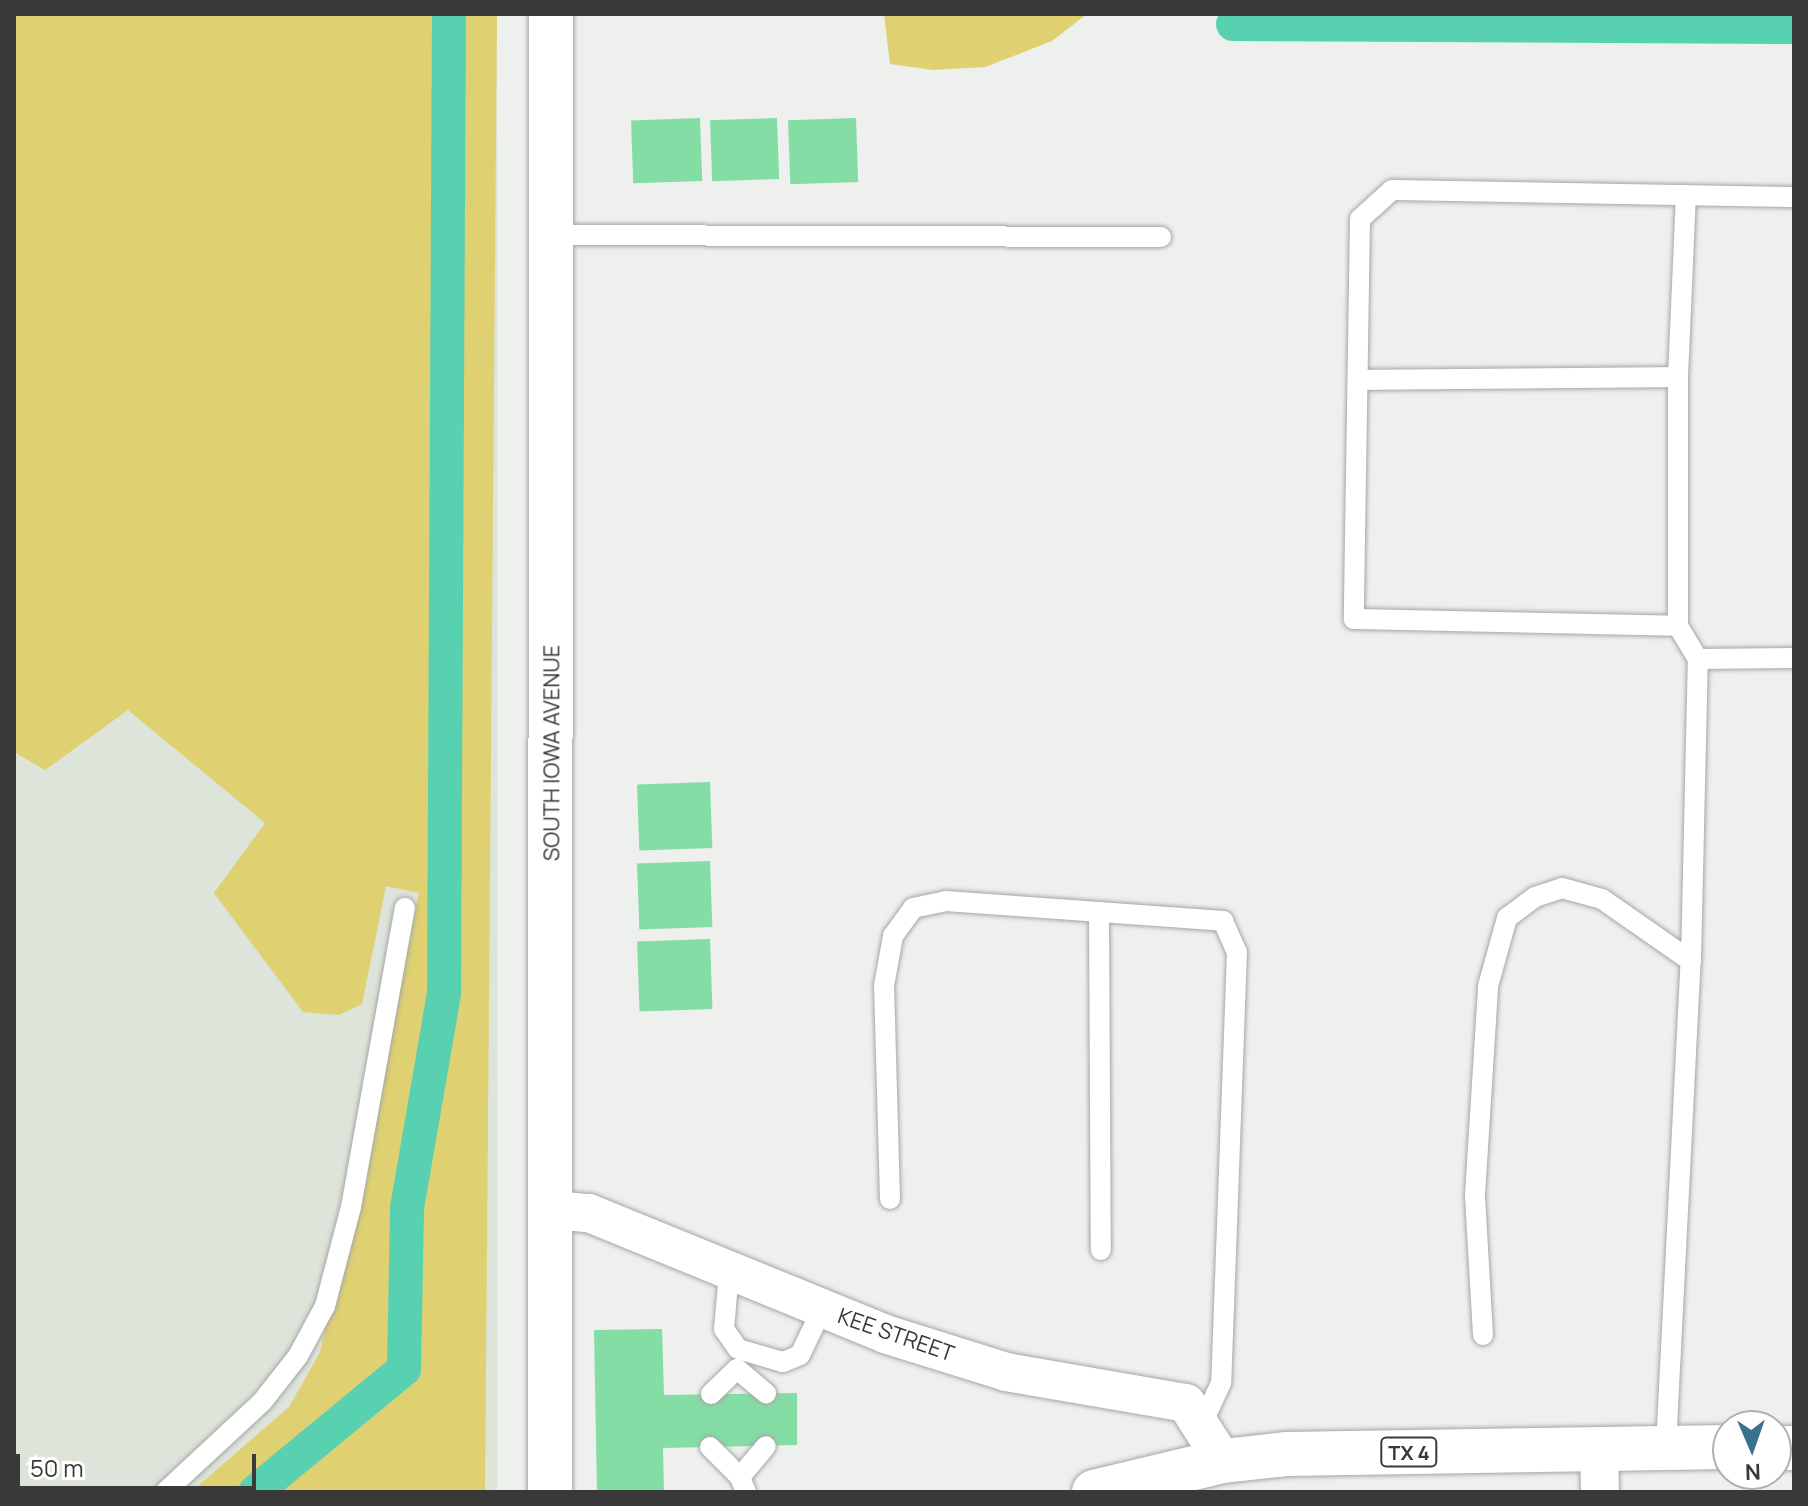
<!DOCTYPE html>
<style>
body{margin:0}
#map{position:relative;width:1808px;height:1506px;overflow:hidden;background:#edf0ec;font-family:Manrope,sans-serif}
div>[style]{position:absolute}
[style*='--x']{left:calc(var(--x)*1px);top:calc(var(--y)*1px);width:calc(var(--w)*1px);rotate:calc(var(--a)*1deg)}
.built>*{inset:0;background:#dde4da;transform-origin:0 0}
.green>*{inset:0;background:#dfd072}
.canal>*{height:34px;margin:-17px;padding:0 17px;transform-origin:17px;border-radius:17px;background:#58d1b1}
.building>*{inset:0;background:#84dda4;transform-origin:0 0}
.roads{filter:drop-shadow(0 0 2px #a5a7a4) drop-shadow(0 0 2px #a5a7a4)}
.lane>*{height:20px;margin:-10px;padding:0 10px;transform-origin:10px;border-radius:10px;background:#fff}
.street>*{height:38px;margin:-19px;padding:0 19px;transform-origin:19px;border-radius:19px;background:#fff}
.secondary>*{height:44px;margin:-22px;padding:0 22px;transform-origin:22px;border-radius:22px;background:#fff}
.primary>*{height:44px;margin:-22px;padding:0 22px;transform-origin:22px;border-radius:22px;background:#fff}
span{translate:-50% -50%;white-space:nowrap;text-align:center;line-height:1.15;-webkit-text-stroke:6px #fff;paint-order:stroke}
.shield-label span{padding:2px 6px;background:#fff;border:2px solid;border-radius:6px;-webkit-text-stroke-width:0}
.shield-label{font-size:20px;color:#383938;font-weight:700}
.street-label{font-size:22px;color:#383938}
.frame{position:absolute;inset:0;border:16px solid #383938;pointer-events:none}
.north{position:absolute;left:1712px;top:1410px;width:80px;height:80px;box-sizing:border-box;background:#fff;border:2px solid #afb0af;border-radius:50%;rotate:178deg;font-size:22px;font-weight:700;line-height:32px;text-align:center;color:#383938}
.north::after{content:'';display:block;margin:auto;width:28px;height:36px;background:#38738b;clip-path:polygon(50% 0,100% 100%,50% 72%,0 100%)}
.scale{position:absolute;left:16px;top:1454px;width:240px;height:36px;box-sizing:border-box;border:4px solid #383938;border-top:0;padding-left:10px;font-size:24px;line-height:28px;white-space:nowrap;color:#383938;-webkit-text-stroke:6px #fff;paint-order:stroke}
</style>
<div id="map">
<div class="built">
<i style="left:14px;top:14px;width:483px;height:1478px"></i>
</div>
<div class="green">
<i style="clip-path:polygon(14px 14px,497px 14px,485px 1492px,191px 1492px,289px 1407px,320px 1352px,419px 893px,386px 886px,362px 1004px,339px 1015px,303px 1012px,214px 893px,265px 823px,128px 710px,45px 770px,14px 752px)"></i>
<i style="clip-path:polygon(884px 14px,1087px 14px,1052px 41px,985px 67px,933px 70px,890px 64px)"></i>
</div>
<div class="canal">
<i style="--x:1233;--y:24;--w:561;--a:0.31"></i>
<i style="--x:255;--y:1492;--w:193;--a:-39.5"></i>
<i style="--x:404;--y:1369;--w:161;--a:-88.9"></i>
<i style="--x:407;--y:1208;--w:218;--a:-80.2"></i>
<i style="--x:444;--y:993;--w:979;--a:-89.71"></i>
</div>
<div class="building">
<i style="left:700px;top:118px;width:63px;height:69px;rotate:88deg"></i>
<i style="left:777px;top:118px;width:61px;height:67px;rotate:88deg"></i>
<i style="left:856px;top:118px;width:64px;height:68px;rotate:88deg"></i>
<i style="left:710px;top:782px;width:66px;height:73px;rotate:88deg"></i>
<i style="left:710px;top:861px;width:66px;height:73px;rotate:88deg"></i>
<i style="left:710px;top:939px;width:70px;height:73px;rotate:88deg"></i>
<i style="clip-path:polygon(662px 1329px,664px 1395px,797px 1393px,797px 1445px,663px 1448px,664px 1492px,597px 1492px,594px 1330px)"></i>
</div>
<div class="roads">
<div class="lane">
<i style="--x:1794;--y:197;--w:402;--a:-179"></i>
<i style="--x:1392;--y:190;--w:43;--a:137.8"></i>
<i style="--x:1360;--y:219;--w:400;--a:90.9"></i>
<i style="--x:1354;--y:619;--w:324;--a:1.2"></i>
<i style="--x:1678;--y:626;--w:39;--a:59"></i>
<i style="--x:1698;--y:659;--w:96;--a:-0.6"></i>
<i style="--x:552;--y:235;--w:609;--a:0.19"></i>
<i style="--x:1678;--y:377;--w:249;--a:90"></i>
<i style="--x:1358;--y:380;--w:320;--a:-0.5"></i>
<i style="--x:1678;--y:377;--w:182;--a:-87.5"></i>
<i style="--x:1099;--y:912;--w:338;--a:89.7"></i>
<i style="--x:890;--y:1199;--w:213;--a:-91.6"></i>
<i style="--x:884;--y:986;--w:51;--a:-79.8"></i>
<i style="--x:893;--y:936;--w:34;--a:-54"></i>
<i style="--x:913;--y:908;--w:34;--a:-12"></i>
<i style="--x:946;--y:901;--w:278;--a:4.1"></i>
<i style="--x:1223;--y:921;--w:34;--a:66"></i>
<i style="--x:1237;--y:952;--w:431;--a:92.1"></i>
<i style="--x:1221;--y:1383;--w:47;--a:114.9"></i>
<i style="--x:729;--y:1272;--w:57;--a:95"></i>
<i style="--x:724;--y:1329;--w:24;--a:55"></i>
<i style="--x:738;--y:1349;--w:47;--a:16.1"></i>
<i style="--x:783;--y:1362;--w:18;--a:-22"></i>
<i style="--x:800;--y:1355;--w:51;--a:-64.4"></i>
<i style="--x:1483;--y:1335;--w:140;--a:-93.3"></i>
<i style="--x:1475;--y:1195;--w:209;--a:-86.4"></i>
<i style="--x:1488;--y:986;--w:71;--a:-74.4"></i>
<i style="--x:1507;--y:918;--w:35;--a:-37"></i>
<i style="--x:1535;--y:897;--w:28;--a:-18"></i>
<i style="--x:1562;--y:888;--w:41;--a:15.4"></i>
<i style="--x:1602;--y:899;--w:108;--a:34.9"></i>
<i style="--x:711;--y:1394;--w:36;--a:-44"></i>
<i style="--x:737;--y:1369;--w:38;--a:40"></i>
<i style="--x:710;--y:1447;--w:42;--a:45"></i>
<i style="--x:1666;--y:1447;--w:487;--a:-87.1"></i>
<i style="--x:1691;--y:961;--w:302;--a:-88.7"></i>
<i style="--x:165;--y:1492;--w:132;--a:-42.9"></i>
<i style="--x:262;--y:1402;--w:58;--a:-52"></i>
<i style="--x:298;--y:1356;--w:57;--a:-61.6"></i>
<i style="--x:325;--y:1306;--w:102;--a:-75.3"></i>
<i style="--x:351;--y:1207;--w:304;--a:-79.8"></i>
<i style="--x:746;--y:1492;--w:16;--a:-112"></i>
<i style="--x:740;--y:1477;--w:40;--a:-50"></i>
</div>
<div class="street">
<i style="--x:552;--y:1210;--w:37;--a:5"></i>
<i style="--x:589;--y:1213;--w:320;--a:22.2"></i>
<i style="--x:885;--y:1334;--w:127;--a:17.4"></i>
<i style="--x:1006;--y:1372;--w:183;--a:9.8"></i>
<i style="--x:1186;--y:1403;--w:69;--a:57.5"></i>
<i style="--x:1599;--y:1447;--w:45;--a:88.7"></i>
</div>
<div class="secondary">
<i style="--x:550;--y:1492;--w:1478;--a:-89.96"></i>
</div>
<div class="primary">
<i style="--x:1776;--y:1448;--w:18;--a:0"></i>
<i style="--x:1094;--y:1492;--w:133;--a:-13.5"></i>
<i style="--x:1223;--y:1461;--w:63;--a:-6.3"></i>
<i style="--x:1286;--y:1454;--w:442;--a:-0.9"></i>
</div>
</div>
<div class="shield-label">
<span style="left:1409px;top:1452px">TX 4</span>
</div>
<div class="street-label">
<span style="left:552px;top:753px;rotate:-90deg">SOUTH IOWA AVENUE</span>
<span style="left:896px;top:1335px;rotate:19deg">KEE STREET</span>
</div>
<div class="frame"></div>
<div class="north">N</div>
<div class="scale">50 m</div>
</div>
